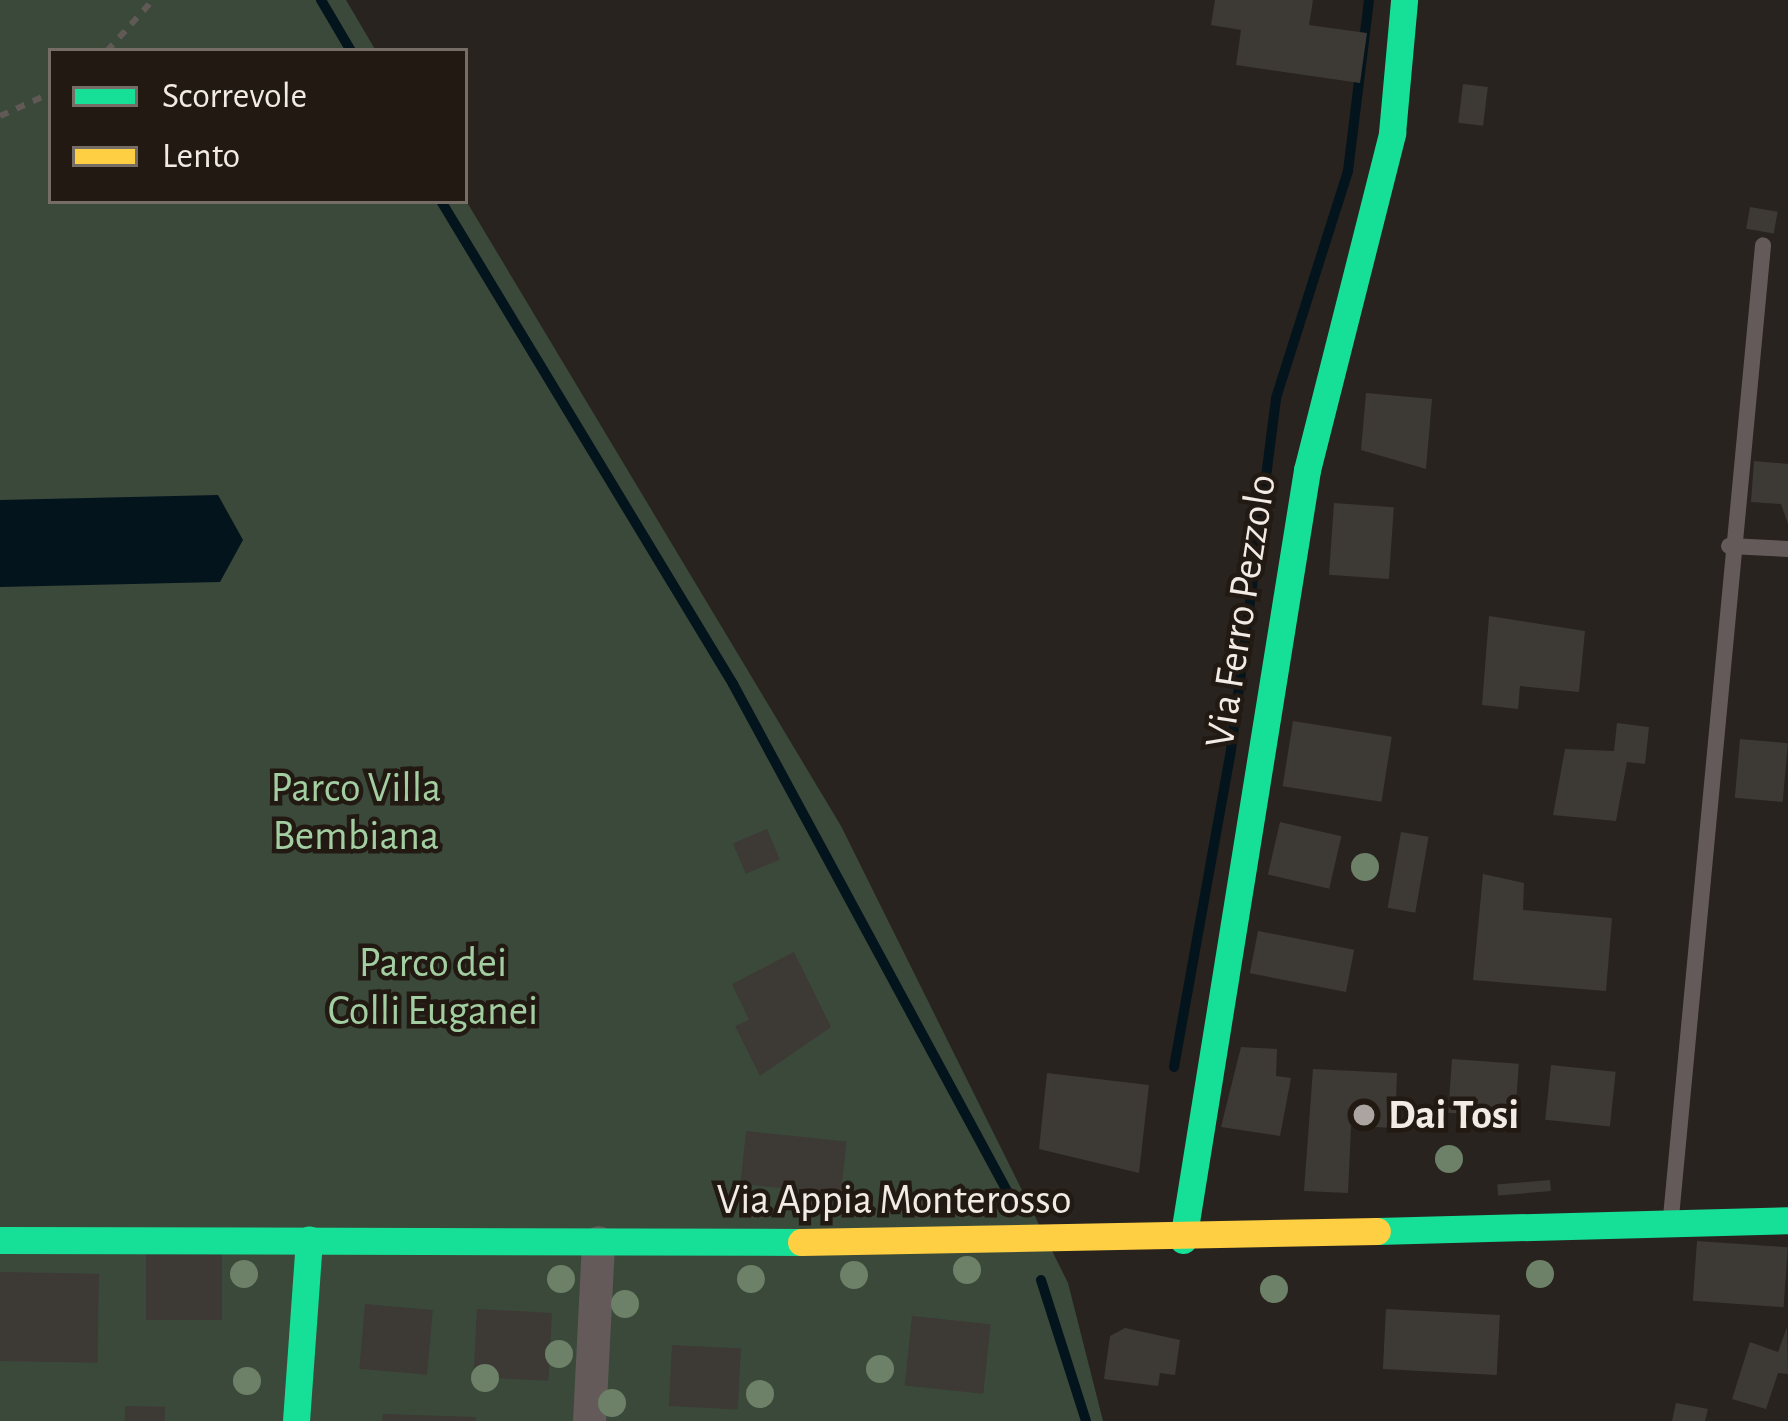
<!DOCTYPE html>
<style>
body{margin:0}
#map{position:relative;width:1788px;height:1421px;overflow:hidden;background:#28231f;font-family:"Alegreya Sans",sans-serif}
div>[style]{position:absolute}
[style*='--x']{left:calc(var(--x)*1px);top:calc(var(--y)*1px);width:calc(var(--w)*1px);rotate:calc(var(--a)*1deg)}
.green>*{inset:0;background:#3b493a}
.water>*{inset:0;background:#04141c}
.stream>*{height:10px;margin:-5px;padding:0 5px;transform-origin:5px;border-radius:5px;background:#04141c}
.building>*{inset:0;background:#3d3935;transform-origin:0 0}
.path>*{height:6px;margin-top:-3px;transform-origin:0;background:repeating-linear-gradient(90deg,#605956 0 9px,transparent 0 18px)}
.lane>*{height:16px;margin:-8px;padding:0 8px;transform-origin:8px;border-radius:8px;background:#655a5a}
.street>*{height:33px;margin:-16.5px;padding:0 16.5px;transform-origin:16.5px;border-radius:16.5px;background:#655a5a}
.fast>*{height:27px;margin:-13.5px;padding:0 13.5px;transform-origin:13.5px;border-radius:13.5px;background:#16e098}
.slow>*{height:27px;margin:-13.5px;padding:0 13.5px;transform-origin:13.5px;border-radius:13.5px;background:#ffcf43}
.trees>*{width:28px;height:28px;margin:-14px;border-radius:50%;background:#6c8167}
.dots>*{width:33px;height:33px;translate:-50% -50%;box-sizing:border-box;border:6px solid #221a12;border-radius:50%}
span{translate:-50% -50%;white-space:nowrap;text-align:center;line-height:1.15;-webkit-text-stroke:9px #221a12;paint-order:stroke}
.street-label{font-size:42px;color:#f1eae5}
.park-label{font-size:42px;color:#a3cea2}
.poi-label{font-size:42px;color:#f1eae5;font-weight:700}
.left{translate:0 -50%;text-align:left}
.legend{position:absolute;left:48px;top:48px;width:420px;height:156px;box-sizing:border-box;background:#221a12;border:3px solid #756d66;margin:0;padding:15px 21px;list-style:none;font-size:36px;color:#f1eae5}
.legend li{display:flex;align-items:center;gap:24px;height:60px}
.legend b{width:60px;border:3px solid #756d66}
</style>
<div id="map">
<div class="green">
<i style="clip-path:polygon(0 0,346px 0,376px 51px,51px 51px,51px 201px,465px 199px,841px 826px,1068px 1283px,1103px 1421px,0 1421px)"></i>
</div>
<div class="water">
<i style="clip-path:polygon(218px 495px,243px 540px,220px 582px,0 587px,0 500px)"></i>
</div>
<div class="stream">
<i style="--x:321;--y:0;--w:59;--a:59.5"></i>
<i style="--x:441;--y:201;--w:564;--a:58.84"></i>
<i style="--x:733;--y:684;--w:591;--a:61.61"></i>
<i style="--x:1174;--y:1067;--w:322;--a:-79.8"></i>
<i style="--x:1231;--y:750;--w:355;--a:-82.7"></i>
<i style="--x:1276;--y:398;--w:238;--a:-72.4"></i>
<i style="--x:1348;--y:171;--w:172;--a:-83"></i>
<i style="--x:1041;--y:1280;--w:148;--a:72.3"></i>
</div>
<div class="building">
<i style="clip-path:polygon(1215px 0,1313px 0,1309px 25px,1367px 33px,1360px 83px,1236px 65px,1241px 30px,1211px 25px)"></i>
<i style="left:1463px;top:84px;width:25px;height:39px;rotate:7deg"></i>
<i style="left:1750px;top:207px;width:28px;height:22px;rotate:10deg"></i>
<i style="clip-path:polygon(1366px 393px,1432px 399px,1426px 469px,1361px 450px)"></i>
<i style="clip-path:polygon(1754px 461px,1788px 464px,1788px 524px,1781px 504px,1751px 502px)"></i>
<i style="left:1334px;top:503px;width:60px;height:72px;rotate:4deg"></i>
<i style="clip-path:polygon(1489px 616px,1585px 631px,1579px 692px,1520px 686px,1518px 709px,1482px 705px)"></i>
<i style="left:1293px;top:721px;width:100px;height:66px;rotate:9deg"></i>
<i style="clip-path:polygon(1617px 723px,1649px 727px,1645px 764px,1627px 762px,1616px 821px,1553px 815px,1565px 749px,1614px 751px)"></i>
<i style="left:1740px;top:739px;width:48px;height:59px;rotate:5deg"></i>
<i style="left:1280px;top:822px;width:63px;height:54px;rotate:13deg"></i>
<i style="left:767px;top:829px;width:33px;height:37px;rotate:67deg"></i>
<i style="left:1401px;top:832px;width:28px;height:77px;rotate:10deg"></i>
<i style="clip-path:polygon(1483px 874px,1524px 883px,1523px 910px,1612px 918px,1606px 991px,1473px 980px)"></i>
<i style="left:1258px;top:931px;width:98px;height:43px;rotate:11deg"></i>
<i style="clip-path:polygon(794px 952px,831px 1027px,760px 1076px,735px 1026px,749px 1020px,732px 984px)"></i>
<i style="clip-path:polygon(1241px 1047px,1277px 1049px,1276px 1076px,1291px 1078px,1280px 1136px,1221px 1127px)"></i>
<i style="left:1452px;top:1059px;width:67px;height:54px;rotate:4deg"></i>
<i style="left:1551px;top:1065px;width:65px;height:55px;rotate:6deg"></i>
<i style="clip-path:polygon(1313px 1069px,1397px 1073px,1395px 1128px,1351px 1126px,1348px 1193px,1304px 1191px)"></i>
<i style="clip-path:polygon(1047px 1073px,1149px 1085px,1139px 1173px,1039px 1149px)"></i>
<i style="left:746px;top:1131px;width:101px;height:53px;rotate:6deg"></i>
<i style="left:1550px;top:1180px;width:11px;height:53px;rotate:85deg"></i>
<i style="left:1697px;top:1241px;width:91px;height:60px;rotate:4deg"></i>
<i style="left:146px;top:1251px;width:76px;height:69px"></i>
<i style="left:0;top:1272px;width:99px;height:89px;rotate:1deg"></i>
<i style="left:365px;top:1304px;width:68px;height:65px;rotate:5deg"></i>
<i style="left:477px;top:1309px;width:75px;height:68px;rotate:3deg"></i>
<i style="left:1386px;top:1309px;width:114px;height:60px;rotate:3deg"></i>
<i style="left:912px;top:1316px;width:79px;height:70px;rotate:6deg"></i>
<i style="clip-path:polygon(1787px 1327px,1788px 1374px,1778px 1373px,1766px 1409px,1732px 1399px,1750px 1342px,1778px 1352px)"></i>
<i style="clip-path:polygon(1125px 1328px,1180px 1340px,1175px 1375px,1160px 1373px,1158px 1386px,1104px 1379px,1110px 1336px)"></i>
<i style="left:672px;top:1345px;width:69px;height:61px;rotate:3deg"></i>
<i style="clip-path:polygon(1676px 1403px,1708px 1409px,1705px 1421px,1672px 1421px)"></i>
<i style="left:125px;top:1406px;width:40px;height:15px;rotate:1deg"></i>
<i style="clip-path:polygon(383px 1414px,476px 1417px,476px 1421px,382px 1421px)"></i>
</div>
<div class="path">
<i style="--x:107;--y:51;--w:69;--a:-48"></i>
<i style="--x:0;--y:116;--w:56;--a:-24.3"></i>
</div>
<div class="lane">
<i style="--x:1729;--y:546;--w:59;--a:2.9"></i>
<i style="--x:1671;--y:1217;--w:976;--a:-84.59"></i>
</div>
<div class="street">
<i style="--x:589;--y:1421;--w:179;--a:-87.1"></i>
</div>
<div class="fast">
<i style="--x:1377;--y:1231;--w:411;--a:-1.5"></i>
<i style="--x:0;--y:1240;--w:801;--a:0.14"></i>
<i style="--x:1183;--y:1240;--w:780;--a:-80.85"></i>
<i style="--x:1307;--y:470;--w:348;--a:-75.8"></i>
<i style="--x:1392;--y:133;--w:134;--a:-84.8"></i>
<i style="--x:296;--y:1421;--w:182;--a:-85.9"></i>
</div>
<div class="slow">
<i style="--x:801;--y:1242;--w:576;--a:-1.09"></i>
</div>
<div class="trees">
<i style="left:1365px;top:867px"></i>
<i style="left:1449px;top:1159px"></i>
<i style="left:967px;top:1270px"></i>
<i style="left:244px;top:1274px"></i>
<i style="left:1540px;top:1274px"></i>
<i style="left:854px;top:1275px"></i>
<i style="left:561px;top:1279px"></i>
<i style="left:751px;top:1279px"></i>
<i style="left:1274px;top:1289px"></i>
<i style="left:625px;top:1304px"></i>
<i style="left:559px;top:1354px"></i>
<i style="left:880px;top:1369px"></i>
<i style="left:485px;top:1378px"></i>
<i style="left:247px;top:1381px"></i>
<i style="left:760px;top:1394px"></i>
<i style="left:612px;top:1403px"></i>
</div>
<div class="dots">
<i style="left:1364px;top:1115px;background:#aba4a0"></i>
</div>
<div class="street-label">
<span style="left:1241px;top:611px;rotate:-81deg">Via Ferro Pezzolo</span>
<span style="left:894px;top:1200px">Via Appia Monterosso</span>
</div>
<div class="park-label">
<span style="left:356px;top:812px">Parco Villa<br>Bembiana</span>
<span style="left:433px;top:987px">Parco dei<br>Colli Euganei</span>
</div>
<div class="poi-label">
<span class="left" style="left:1388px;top:1115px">Dai Tosi</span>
</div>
<ul class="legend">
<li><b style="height:15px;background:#16e098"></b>Scorrevole</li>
<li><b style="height:15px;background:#ffcf43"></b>Lento</li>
</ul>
</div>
